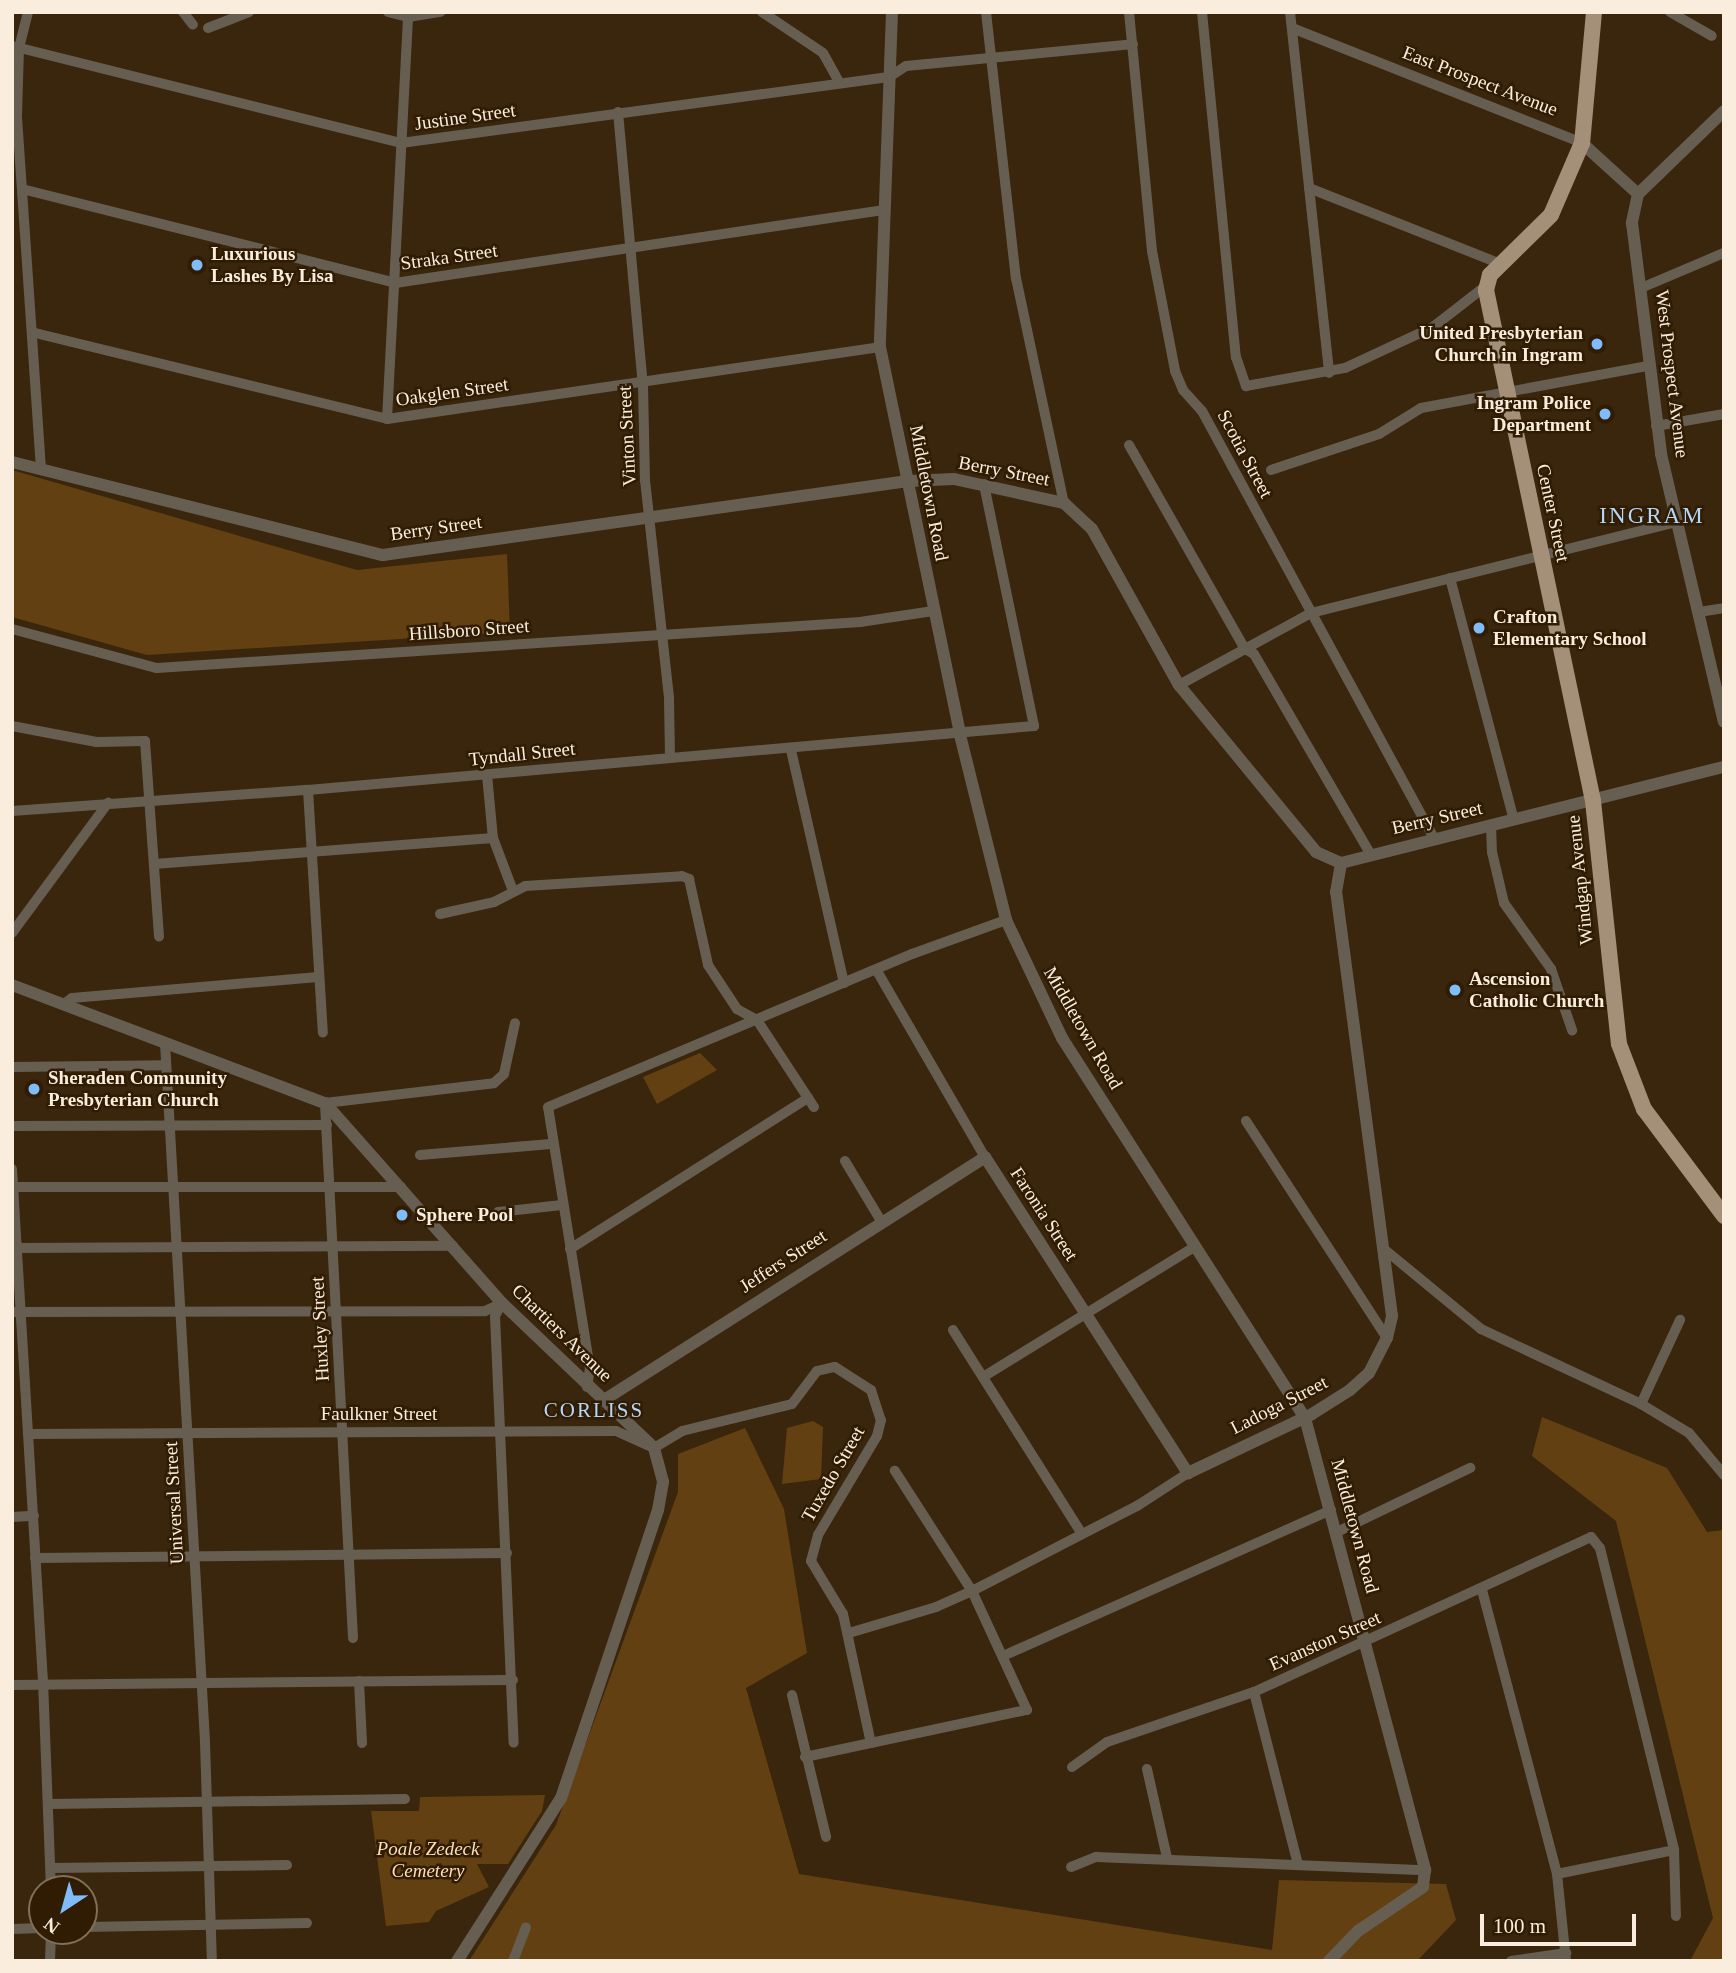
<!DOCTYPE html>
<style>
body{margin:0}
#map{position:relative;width:1736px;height:1973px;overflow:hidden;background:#39260c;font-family:"Times New Roman",serif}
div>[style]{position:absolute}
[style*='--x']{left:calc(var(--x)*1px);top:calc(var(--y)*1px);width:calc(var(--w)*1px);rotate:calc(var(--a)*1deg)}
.green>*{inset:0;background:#634011}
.minor>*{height:10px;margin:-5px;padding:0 5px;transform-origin:5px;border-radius:5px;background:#675e52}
.tertiary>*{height:12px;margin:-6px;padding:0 6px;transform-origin:6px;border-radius:6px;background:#675e52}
.primary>*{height:16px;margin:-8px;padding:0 8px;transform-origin:8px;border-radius:8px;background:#a49079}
.dots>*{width:19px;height:19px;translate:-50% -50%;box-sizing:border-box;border:4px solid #2f1c03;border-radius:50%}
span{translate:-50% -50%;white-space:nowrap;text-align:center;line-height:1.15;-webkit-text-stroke:5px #2f1c03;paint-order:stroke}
.street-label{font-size:19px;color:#faedde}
.poi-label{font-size:19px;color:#faedde;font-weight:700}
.left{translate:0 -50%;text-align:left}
.right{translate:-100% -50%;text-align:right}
.park-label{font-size:19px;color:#fcddba;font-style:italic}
.neighbourhood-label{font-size:21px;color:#b6d6f9;letter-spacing:2px}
.quarter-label{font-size:23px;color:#b6d6f9;letter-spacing:2px}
.frame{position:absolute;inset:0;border:14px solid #faedde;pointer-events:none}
.north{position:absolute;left:28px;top:1875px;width:70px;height:70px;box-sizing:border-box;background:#2f1c03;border:2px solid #80705b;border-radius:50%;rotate:216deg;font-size:19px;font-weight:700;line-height:28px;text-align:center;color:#faedde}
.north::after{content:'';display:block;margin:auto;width:24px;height:32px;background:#81bcfa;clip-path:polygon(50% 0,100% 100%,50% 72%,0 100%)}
.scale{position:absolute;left:1480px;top:1914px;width:156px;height:32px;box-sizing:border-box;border:4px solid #faedde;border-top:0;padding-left:9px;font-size:21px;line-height:24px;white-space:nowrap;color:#faedde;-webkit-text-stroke:5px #2f1c03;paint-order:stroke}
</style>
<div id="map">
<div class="green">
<i style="clip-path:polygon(12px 470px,357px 570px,507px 554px,510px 632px,147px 655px,12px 617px)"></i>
<i style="clip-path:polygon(700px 1053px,717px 1070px,657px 1104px,643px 1077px)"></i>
<i style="clip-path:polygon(1542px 1417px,1667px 1468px,1707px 1532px,1724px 1530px,1724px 1961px,1690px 1961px,1713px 1918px,1616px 1521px,1532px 1456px)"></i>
<i style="clip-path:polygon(813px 1421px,823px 1427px,821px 1479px,782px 1484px,787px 1428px)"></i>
<i style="clip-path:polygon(745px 1428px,784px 1509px,807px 1653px,746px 1688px,799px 1874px,1272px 1950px,1279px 1880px,1446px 1884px,1456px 1920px,1417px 1961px,469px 1961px,556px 1825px,678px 1492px,678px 1454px)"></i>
<i style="clip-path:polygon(545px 1795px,542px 1811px,508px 1864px,477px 1864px,489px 1887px,436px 1911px,429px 1922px,386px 1926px,371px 1811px,419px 1811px,420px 1797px)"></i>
</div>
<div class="minor">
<i style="--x:28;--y:12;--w:37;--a:104"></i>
<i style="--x:19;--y:48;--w:69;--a:91.7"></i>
<i style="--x:17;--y:117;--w:354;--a:86.1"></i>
<i style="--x:183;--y:12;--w:16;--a:52"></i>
<i style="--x:388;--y:12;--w:21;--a:14"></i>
<i style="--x:408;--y:17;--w:33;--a:-9"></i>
<i style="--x:762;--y:12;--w:73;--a:33.9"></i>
<i style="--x:823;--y:53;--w:33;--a:61"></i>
<i style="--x:986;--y:12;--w:268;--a:83.6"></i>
<i style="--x:1016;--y:278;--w:230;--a:78"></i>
<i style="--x:1129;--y:12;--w:240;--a:84.5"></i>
<i style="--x:1152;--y:251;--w:122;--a:79.1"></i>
<i style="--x:1175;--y:371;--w:21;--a:67"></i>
<i style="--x:1183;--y:390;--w:28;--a:48"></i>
<i style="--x:1202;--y:411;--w:487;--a:61.5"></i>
<i style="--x:1202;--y:12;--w:347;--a:84.4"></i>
<i style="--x:1236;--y:357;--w:31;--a:71"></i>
<i style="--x:1246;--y:386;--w:101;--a:-10.3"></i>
<i style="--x:1345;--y:368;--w:97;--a:-25"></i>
<i style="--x:1433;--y:327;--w:68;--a:-37.9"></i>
<i style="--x:1290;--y:12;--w:363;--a:83.8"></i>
<i style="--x:1670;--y:12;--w:48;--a:29.7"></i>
<i style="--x:208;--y:28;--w:44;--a:-21.3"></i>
<i style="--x:1292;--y:28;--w:312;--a:21.6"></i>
<i style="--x:12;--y:46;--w:401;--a:14"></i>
<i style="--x:401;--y:143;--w:492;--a:-7.7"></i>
<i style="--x:889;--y:77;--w:20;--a:-33"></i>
<i style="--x:906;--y:66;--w:228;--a:-5.5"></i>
<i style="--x:618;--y:112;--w:274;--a:84.8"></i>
<i style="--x:643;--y:385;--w:95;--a:88.8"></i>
<i style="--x:645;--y:480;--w:220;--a:83.7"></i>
<i style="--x:669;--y:699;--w:58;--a:89"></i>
<i style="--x:1309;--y:188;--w:206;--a:21.6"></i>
<i style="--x:26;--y:190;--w:381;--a:14.1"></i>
<i style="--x:395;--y:283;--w:495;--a:-8.5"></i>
<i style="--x:1641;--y:288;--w:90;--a:-22.9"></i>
<i style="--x:35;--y:333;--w:362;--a:13.7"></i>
<i style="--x:387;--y:419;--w:498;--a:-8.3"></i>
<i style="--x:387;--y:419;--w:403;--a:-87"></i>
<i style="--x:1656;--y:426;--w:69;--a:-10"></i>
<i style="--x:1129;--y:445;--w:235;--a:60.4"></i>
<i style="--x:1245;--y:649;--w:10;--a:29"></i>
<i style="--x:1254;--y:654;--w:230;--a:59.8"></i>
<i style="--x:1271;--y:470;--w:114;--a:-18.4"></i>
<i style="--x:1379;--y:434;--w:49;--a:-31.8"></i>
<i style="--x:1421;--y:408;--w:231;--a:-10.5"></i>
<i style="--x:1450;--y:578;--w:250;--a:75.2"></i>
<i style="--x:1699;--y:612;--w:25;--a:-9"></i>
<i style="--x:12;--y:629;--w:150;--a:15.1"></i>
<i style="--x:157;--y:668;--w:705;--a:-3.74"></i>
<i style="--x:860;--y:622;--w:74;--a:-8.6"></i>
<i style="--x:1179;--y:685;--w:150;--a:-28.6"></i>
<i style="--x:1311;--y:613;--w:377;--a:-14"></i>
<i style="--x:12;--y:726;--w:86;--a:10.7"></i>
<i style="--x:97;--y:742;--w:48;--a:-1.2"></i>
<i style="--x:145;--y:741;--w:196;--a:85.9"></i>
<i style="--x:791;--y:750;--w:239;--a:77.2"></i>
<i style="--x:487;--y:775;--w:63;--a:84.6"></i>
<i style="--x:493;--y:838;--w:57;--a:69.3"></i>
<i style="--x:308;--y:790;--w:243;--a:86.5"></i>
<i style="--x:12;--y:811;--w:297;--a:-4.1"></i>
<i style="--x:308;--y:790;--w:729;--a:-5.04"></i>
<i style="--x:1034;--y:726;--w:247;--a:-101.7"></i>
<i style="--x:1491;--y:825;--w:27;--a:88"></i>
<i style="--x:1492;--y:852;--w:52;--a:76.8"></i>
<i style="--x:1504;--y:903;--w:81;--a:54.5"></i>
<i style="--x:1551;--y:969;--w:65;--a:71"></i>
<i style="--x:154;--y:864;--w:340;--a:-4.4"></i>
<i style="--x:440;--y:914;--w:55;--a:-12.5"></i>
<i style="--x:494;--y:902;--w:35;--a:-27"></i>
<i style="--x:525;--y:886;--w:157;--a:-3.6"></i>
<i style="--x:682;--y:876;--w:8;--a:23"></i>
<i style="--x:689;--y:879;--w:88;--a:77.5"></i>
<i style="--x:708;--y:965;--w:53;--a:56.6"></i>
<i style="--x:737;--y:1009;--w:23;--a:29"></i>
<i style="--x:757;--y:1020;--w:104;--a:56.8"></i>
<i style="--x:12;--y:933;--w:162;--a:-53.6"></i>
<i style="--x:877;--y:971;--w:215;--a:59.9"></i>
<i style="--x:64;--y:1004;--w:10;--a:-37"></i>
<i style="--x:72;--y:998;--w:247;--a:-4.9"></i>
<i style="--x:165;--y:1043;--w:700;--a:86.72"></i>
<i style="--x:205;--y:1742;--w:219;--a:88.2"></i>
<i style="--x:12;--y:1067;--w:153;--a:-0.7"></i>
<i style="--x:1246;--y:1121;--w:259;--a:57"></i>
<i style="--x:12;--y:1126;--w:315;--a:-0.2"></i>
<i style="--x:420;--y:1155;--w:131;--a:-4.8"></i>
<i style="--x:845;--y:1161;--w:70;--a:59"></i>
<i style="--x:12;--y:1169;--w:513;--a:86.54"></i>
<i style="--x:43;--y:1681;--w:208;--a:87.8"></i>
<i style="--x:13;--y:1187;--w:388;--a:0"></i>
<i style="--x:498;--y:1212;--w:64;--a:-6.2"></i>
<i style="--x:16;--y:1248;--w:437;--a:-0.3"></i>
<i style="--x:570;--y:1249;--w:282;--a:-32.4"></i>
<i style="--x:1384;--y:1249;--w:126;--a:39.5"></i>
<i style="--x:1481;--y:1329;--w:177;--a:25.1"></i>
<i style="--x:1641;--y:1404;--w:56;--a:31.1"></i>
<i style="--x:1689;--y:1433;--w:55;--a:50.2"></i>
<i style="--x:502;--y:1303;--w:15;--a:118"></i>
<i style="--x:495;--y:1316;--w:427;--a:87.5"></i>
<i style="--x:12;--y:1312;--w:473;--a:-0.1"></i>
<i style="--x:485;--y:1311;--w:19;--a:-25"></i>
<i style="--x:953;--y:1330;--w:238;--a:57.7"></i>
<i style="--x:983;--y:1377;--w:248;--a:-31.6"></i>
<i style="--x:587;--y:1387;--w:18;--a:-81"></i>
<i style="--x:590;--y:1369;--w:265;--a:-99.1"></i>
<i style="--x:548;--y:1107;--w:395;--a:-22.8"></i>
<i style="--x:912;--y:954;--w:100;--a:-19.9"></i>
<i style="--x:1641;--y:1404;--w:93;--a:-65.1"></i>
<i style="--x:28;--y:1434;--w:588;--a:-0.29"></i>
<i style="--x:616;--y:1431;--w:42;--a:24.1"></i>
<i style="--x:654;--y:1448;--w:33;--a:-31"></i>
<i style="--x:682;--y:1431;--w:113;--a:-13.8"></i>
<i style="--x:792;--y:1404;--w:41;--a:-52.9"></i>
<i style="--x:817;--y:1371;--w:18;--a:-13"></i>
<i style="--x:835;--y:1367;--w:43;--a:32.6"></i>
<i style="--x:871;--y:1390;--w:32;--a:72"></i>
<i style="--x:881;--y:1420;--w:16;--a:104"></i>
<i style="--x:877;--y:1436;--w:115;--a:120.8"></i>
<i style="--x:818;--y:1535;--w:27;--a:105"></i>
<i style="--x:811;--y:1561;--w:62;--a:58.9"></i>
<i style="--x:843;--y:1614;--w:132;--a:77.8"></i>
<i style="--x:12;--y:1517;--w:22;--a:-3"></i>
<i style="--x:1337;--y:1532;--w:148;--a:-25.7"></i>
<i style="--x:35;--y:1558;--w:472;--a:-0.6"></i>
<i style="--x:1482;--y:1590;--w:294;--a:75.2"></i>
<i style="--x:1557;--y:1874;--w:87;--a:84.1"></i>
<i style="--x:849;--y:1633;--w:91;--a:-16.6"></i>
<i style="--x:936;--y:1607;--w:39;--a:-24"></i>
<i style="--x:972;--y:1591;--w:186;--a:-27.3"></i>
<i style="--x:1137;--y:1506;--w:61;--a:-32.9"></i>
<i style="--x:353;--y:1638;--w:536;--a:-93"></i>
<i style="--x:325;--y:1103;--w:170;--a:-6.7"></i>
<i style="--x:494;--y:1083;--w:13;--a:-42"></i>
<i style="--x:504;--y:1074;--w:52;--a:-77.8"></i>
<i style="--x:1003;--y:1656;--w:359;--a:-24"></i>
<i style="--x:359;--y:1681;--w:62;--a:87.2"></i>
<i style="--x:12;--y:1685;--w:501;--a:-0.57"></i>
<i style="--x:1254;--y:1692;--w:178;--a:75.7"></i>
<i style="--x:792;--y:1695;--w:146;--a:76.5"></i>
<i style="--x:805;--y:1757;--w:227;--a:-12"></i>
<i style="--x:1027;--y:1710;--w:131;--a:-114.8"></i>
<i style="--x:972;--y:1591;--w:143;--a:-122.7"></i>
<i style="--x:1072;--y:1767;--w:43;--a:-35.5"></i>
<i style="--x:1107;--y:1742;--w:155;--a:-18.8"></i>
<i style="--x:1254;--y:1692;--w:371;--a:-24.7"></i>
<i style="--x:1591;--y:1537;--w:14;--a:51"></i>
<i style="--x:1600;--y:1548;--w:311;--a:76.2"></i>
<i style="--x:1674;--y:1850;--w:66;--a:88.3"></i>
<i style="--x:1147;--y:1769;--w:91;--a:77.3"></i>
<i style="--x:49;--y:1804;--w:356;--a:-0.8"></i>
<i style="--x:1071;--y:1867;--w:27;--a:-22"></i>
<i style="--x:1096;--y:1857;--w:329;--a:2.3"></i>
<i style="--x:51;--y:1868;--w:236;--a:-0.7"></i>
<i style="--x:1557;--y:1874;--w:119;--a:-11.6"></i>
<i style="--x:84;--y:1927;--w:223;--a:-1"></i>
<i style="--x:12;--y:1929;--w:30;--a:-2"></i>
<i style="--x:50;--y:1961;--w:30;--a:-88"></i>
<i style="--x:513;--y:1961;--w:36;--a:-69"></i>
<i style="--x:1511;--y:1961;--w:56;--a:-8.3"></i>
</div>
<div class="tertiary">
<i style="--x:892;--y:12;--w:335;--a:92.1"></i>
<i style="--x:880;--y:347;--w:396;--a:78.3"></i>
<i style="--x:960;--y:735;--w:191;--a:76"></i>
<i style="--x:1006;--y:920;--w:131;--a:64.6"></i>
<i style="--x:1062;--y:1038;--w:451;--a:57.4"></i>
<i style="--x:1305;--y:1418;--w:468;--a:75.1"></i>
<i style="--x:1425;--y:1870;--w:17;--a:97"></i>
<i style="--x:1423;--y:1887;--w:78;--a:145.9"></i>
<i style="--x:1358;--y:1931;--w:42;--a:134"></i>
<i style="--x:1724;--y:111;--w:120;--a:136"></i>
<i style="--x:1638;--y:194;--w:30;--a:102"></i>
<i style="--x:1632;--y:223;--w:233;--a:82.8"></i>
<i style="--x:1661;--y:454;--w:275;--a:76.8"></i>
<i style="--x:1582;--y:143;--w:76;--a:42.3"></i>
<i style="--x:12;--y:462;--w:382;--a:14.1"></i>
<i style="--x:383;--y:555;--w:530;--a:-8.02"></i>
<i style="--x:908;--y:481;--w:46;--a:-2.5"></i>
<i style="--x:954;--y:479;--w:113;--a:12.3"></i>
<i style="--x:1064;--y:503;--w:38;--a:43"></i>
<i style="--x:1092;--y:529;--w:179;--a:60.9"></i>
<i style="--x:1179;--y:685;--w:216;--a:50.6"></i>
<i style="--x:1316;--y:852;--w:27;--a:24"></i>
<i style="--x:1341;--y:863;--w:395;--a:-14.1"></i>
<i style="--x:12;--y:985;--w:335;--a:20.7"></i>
<i style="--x:325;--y:1103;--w:267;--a:48.5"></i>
<i style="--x:502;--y:1303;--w:210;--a:43.6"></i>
<i style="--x:654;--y:1448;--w:35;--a:75"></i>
<i style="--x:663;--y:1482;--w:28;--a:100"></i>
<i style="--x:658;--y:1510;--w:304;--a:108.6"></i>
<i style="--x:561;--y:1798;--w:193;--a:122.5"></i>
<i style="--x:604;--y:1400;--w:452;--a:-32.5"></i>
<i style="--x:985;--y:1157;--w:376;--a:57.3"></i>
<i style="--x:1188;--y:1473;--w:137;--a:-25.4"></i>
<i style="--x:1312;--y:1414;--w:45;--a:-32.3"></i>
<i style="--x:1350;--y:1390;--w:25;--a:-42"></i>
<i style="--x:1369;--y:1373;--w:39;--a:-63"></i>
<i style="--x:1387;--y:1338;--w:23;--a:-77"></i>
<i style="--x:1392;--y:1316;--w:428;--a:-97.5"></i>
<i style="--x:1336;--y:892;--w:29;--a:-80"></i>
</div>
<div class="primary">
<i style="--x:1594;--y:12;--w:132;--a:95.2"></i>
<i style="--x:1582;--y:143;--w:78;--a:113.3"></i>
<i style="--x:1551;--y:215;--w:86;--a:135.5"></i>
<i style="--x:1490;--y:275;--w:16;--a:105"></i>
<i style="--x:1486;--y:290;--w:522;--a:78.17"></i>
<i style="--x:1593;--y:801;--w:244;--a:83.9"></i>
<i style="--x:1619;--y:1044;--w:70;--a:69"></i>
<i style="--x:1644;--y:1109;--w:134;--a:53.2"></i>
</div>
<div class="dots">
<i style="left:197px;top:265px;background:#81bcfa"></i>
<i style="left:1597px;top:344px;background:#81bcfa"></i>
<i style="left:1605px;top:414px;background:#81bcfa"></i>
<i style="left:1479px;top:628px;background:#81bcfa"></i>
<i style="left:1455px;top:990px;background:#81bcfa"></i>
<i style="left:34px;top:1089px;background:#81bcfa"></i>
<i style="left:402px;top:1215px;background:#81bcfa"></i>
</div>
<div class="street-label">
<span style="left:1480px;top:81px;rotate:21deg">East Prospect Avenue</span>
<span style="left:465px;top:117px;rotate:-8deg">Justine Street</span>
<span style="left:449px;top:257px;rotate:-8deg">Straka Street</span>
<span style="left:1672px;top:374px;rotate:83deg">West Prospect Avenue</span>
<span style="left:452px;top:392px;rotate:-8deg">Oakglen Street</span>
<span style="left:627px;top:436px;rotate:-93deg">Vinton Street</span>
<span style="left:1245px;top:454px;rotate:62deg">Scotia Street</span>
<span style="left:1004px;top:471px;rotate:11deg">Berry Street</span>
<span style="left:929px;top:493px;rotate:79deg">Middletown Road</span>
<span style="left:1553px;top:513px;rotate:78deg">Center Street</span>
<span style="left:436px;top:528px;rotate:-8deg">Berry Street</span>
<span style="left:469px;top:630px;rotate:-4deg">Hillsboro Street</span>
<span style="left:522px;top:754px;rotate:-6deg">Tyndall Street</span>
<span style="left:1437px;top:818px;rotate:-13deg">Berry Street</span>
<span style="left:1580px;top:880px;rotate:-96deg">Windgap Avenue</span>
<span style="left:1083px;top:1028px;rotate:60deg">Middletown Road</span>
<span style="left:1044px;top:1214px;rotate:57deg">Faronia Street</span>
<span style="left:783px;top:1261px;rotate:-33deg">Jeffers Street</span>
<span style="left:320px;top:1329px;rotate:-93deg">Huxley Street</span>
<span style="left:562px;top:1333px;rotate:44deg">Chartiers Avenue</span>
<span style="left:1279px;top:1405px;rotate:-27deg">Ladoga Street</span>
<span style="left:379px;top:1414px">Faulkner Street</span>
<span style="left:833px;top:1474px;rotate:-60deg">Tuxedo Street</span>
<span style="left:174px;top:1503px;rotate:-93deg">Universal Street</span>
<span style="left:1355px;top:1526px;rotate:75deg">Middletown Road</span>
<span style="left:1325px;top:1641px;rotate:-24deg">Evanston Street</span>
</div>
<div class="poi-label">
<span class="left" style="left:211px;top:265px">Luxurious<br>Lashes By Lisa</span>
<span class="right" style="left:1583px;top:344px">United Presbyterian<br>Church in Ingram</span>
<span class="right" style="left:1591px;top:414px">Ingram Police<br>Department</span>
<span class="left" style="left:1493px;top:628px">Crafton<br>Elementary School</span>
<span class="left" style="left:1469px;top:990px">Ascension<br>Catholic Church</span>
<span class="left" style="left:48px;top:1089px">Sheraden Community<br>Presbyterian Church</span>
<span class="left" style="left:416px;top:1215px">Sphere Pool</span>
</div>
<div class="park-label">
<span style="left:428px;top:1860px">Poale Zedeck<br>Cemetery</span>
</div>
<div class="neighbourhood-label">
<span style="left:594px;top:1410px">CORLISS</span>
</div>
<div class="quarter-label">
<span style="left:1652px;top:516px">INGRAM</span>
</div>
<div class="frame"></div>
<div class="north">N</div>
<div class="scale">100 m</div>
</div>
